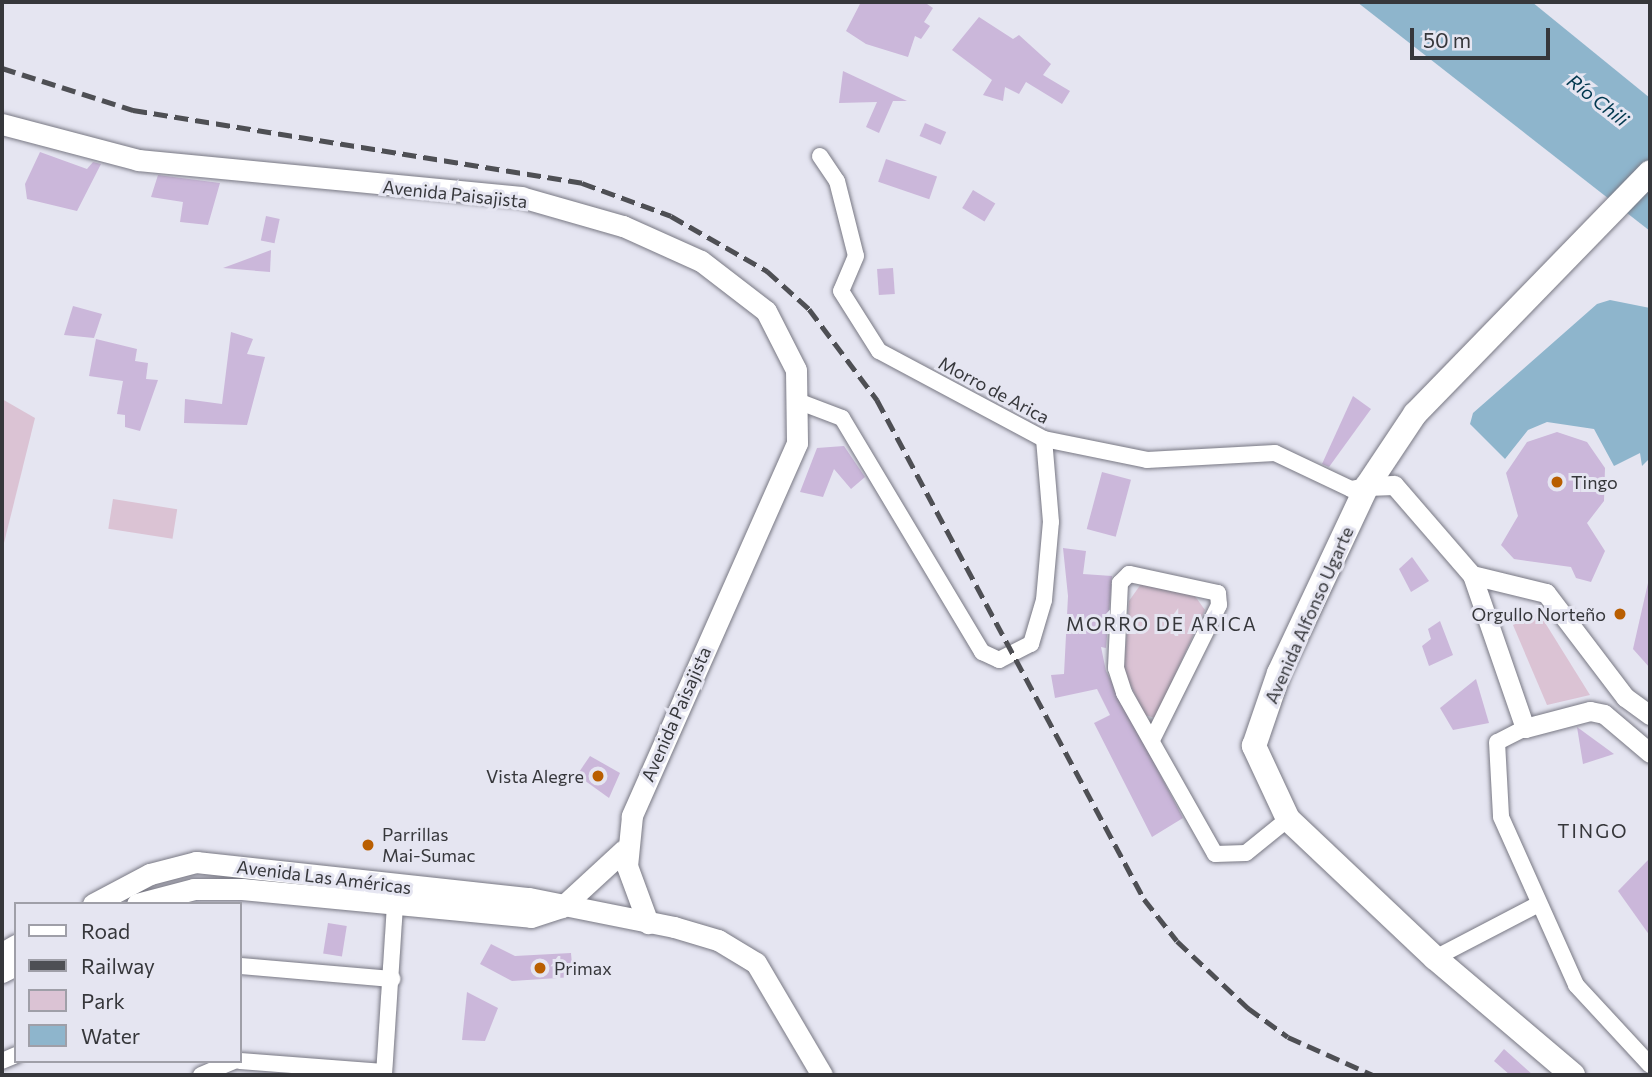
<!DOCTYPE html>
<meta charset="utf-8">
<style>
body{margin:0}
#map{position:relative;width:1652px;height:1077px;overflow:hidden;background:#e5e5f1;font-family:Commissioner,sans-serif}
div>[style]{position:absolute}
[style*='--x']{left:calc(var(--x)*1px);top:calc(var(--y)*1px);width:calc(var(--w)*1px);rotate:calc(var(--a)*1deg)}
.green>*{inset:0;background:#dbc3d4;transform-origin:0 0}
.water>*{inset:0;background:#8eb5cc}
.building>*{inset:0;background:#cbb7da;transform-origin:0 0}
.roads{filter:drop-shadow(0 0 2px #787883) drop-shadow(0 0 2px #787883)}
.minor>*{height:16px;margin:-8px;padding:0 8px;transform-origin:8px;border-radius:8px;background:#fff}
.tertiary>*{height:19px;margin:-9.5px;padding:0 9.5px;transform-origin:9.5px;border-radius:9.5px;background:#fff}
.secondary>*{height:21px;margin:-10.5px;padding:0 10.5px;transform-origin:10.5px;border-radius:10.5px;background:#fff}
.primary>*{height:24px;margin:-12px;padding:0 12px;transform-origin:12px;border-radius:12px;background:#fff}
.rail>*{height:5px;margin-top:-2.5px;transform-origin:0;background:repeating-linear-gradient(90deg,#4e4f54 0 14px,transparent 0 21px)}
.dots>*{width:19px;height:19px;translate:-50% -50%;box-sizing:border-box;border:4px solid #e5e5f1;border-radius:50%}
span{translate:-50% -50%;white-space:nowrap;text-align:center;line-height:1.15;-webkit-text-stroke:6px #e5e5f1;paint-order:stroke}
.street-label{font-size:18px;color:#36373b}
.poi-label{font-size:18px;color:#36373b}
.left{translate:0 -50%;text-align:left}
.right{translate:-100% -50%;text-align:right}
.water-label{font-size:19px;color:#00374e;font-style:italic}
.neighbourhood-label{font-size:19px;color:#36373b;letter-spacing:2px}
.frame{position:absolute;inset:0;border:4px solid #36373b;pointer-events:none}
.legend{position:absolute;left:14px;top:902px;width:228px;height:161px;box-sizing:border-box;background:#e5e5f1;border:2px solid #9f9fa8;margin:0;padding:9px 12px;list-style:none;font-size:21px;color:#36373b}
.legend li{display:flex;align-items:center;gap:14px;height:35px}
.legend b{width:35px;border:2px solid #9f9fa8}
.scale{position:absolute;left:1410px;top:28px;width:140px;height:32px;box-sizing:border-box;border:4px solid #36373b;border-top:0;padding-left:9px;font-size:21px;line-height:24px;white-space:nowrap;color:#36373b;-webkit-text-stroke:5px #e5e5f1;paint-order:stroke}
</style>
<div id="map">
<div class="green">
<i style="clip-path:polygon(2px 399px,35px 418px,2px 551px)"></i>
<i style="left:113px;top:499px;width:65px;height:30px;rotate:9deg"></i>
<i style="clip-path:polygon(1141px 584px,1192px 592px,1205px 610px,1155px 718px,1145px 715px,1124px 672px,1129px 601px)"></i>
<i style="clip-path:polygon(1539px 613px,1590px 695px,1547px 705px,1513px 625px)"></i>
</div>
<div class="water">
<i style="clip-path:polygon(1357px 2px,1532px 2px,1650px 98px,1650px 231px)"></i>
<i style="clip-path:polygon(1610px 300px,1650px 308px,1650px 458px,1642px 466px,1640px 453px,1614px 466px,1594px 429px,1547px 422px,1528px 430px,1505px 459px,1470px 424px,1473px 413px,1597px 304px)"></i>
</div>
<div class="building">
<i style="clip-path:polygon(861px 2px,924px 2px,933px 8px,924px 22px,930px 26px,921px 39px,915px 36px,908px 57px,866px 44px,846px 31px)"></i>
<i style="clip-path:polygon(979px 17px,1013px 39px,1019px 35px,1051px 64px,1043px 75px,1070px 91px,1062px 104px,1026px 82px,1019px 94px,1005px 87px,1003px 101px,983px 95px,992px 80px,952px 50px)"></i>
<i style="clip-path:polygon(843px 71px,907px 101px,893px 101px,879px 133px,866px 127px,877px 102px,839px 103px)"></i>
<i style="left:925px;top:123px;width:23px;height:14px;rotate:23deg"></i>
<i style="clip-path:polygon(40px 152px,87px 169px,93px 162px,101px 164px,77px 211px,27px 199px,25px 184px)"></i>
<i style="left:886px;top:159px;width:54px;height:24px;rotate:19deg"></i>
<i style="clip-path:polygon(158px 175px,220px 183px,208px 225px,180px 222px,183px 202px,151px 197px)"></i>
<i style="left:973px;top:190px;width:26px;height:21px;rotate:31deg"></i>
<i style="left:266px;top:216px;width:14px;height:25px;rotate:12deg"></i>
<i style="clip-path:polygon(271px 250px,270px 272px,223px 268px)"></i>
<i style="left:893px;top:268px;width:26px;height:16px;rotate:86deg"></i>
<i style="clip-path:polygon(73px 306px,102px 314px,94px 338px,64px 335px)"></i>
<i style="clip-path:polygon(231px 332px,253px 339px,247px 354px,265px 357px,247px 425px,184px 423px,185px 399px,222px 404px)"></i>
<i style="clip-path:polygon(96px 339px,137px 349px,135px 361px,148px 363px,146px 379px,158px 380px,140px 431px,125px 427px,125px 415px,117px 414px,123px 381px,89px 376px)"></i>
<i style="clip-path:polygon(1353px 396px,1371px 409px,1329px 467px,1322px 464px)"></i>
<i style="clip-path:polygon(1557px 432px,1587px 442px,1605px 468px,1604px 501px,1587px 523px,1605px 551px,1591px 582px,1576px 578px,1571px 567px,1514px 559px,1501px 545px,1518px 516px,1506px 473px,1527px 442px)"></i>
<i style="clip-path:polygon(844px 446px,865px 477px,851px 489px,834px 469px,823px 497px,800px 492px,817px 448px)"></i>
<i style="left:1102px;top:472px;width:30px;height:59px;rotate:15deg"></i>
<i style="clip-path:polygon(1063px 548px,1086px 551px,1083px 574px,1112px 576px,1106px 648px,1101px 647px,1106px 671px,1183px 818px,1152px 837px,1094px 723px,1110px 715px,1097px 689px,1055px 698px,1051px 675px,1064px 674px,1068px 596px)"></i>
<i style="clip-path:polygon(1412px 557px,1429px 581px,1411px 592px,1399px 569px)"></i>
<i style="clip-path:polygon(1648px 583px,1650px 584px,1650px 668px,1633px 649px)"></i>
<i style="clip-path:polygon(1440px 621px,1453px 655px,1429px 666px,1422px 646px,1431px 639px,1428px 629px)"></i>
<i style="clip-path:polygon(1476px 679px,1489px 723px,1453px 730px,1440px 708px)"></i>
<i style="clip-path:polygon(1577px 727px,1614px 754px,1583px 764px)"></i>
<i style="clip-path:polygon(590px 756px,620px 773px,609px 798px,577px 775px)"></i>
<i style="clip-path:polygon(1650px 858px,1650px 936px,1618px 891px)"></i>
<i style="left:328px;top:923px;width:19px;height:31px;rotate:9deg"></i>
<i style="clip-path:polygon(491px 944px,515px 956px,571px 953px,573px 977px,512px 981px,480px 964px)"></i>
<i style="clip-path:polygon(467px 992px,498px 1008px,485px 1041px,462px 1040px)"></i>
<i style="clip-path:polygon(1504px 1049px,1533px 1075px,1510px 1075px,1494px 1061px)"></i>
</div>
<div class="roads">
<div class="minor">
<i style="--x:820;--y:156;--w:30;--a:56"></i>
<i style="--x:837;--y:181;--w:77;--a:75.8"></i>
<i style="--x:856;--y:256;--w:38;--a:113"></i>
<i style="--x:841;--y:291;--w:71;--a:57.7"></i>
<i style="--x:879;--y:351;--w:187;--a:28.1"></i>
<i style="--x:1044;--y:439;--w:105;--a:11.5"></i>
<i style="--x:1147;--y:460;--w:128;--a:-3.1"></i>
<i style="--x:1275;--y:453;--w:84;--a:25.3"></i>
<i style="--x:1351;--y:489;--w:16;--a:-11"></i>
<i style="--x:800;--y:402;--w:45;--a:20.9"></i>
<i style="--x:842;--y:418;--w:273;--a:59.1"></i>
<i style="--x:982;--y:652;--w:19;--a:25"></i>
<i style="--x:999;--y:660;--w:36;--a:-27"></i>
<i style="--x:1031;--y:644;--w:46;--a:-73.5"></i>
<i style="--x:1044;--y:600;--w:78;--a:-84.9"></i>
<i style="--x:1051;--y:522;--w:83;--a:-94.8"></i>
<i style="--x:1525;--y:728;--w:31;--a:153"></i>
<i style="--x:1497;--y:742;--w:75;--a:86.9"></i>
<i style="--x:1501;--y:817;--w:184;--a:65.9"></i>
<i style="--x:1576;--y:985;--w:109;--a:47.2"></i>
<i style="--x:1152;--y:740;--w:151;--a:-63.6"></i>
<i style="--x:1219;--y:605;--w:12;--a:-95"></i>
<i style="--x:1218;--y:593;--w:91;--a:-167.9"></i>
<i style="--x:1129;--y:574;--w:13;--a:135"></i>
<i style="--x:1120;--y:583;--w:85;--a:92.7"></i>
<i style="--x:1116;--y:668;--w:26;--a:72"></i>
<i style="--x:1124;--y:693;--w:185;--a:60.5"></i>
<i style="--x:1215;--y:854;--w:31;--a:-2"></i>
<i style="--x:1246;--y:853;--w:54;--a:-39"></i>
<i style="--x:1435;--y:958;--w:115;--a:-27.5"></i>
<i style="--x:240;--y:966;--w:153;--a:4.9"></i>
<i style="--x:2;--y:1061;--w:15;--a:-23"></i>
<i style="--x:240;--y:1061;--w:144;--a:4.4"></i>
<i style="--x:201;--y:1075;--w:36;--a:-23"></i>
<i style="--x:384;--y:1075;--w:169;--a:-86.3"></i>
</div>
<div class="tertiary">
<i style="--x:1367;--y:486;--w:27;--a:-2"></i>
<i style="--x:1394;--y:485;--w:119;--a:49.1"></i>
<i style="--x:1472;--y:575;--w:162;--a:70.9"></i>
<i style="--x:1525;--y:728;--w:67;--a:-14.7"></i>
<i style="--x:1590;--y:711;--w:14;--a:12"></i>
<i style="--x:1604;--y:714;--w:60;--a:40.3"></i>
<i style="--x:1472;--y:575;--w:76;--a:13.7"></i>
<i style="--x:1546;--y:593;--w:131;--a:52.8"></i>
<i style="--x:1625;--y:697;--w:31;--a:36"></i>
</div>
<div class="secondary">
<i style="--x:2;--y:124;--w:141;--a:14.8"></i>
<i style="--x:138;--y:160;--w:385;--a:5.5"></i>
<i style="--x:521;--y:197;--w:106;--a:15.9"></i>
<i style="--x:623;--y:226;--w:85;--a:24.2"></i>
<i style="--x:701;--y:261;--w:82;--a:37.6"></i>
<i style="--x:766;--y:311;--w:66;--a:63"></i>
<i style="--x:796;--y:370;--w:73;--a:89.2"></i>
<i style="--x:797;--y:443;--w:408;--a:113.9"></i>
<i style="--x:632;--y:816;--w:50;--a:95.7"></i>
<i style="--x:627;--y:866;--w:61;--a:69.8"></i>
<i style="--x:93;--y:904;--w:64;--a:-27.8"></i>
<i style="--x:150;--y:874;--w:48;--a:-14.6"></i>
<i style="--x:196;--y:862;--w:335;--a:6.2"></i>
<i style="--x:529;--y:898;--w:148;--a:11.3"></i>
<i style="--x:674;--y:927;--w:46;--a:16.5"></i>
<i style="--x:718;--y:940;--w:44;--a:31.2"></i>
<i style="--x:756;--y:963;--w:130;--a:59.5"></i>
<i style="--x:137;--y:904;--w:59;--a:-14.7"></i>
<i style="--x:194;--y:889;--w:48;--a:0"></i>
<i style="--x:242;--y:889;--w:290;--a:5.5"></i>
<i style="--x:531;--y:917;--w:33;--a:-18"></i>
<i style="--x:562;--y:907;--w:84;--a:-42.6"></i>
<i style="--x:2;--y:953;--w:16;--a:-30"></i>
<i style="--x:2;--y:972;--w:16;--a:-27"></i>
</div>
<div class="primary">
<i style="--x:1573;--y:1075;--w:181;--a:-139.7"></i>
<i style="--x:1435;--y:958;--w:202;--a:-136.6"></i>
<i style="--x:1288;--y:819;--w:81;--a:-115"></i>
<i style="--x:1254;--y:746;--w:77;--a:-71.1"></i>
<i style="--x:1279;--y:673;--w:207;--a:-64.8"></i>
<i style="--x:1367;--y:486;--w:87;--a:-56.3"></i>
<i style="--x:1415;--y:414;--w:337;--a:-45.8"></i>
</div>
</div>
<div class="rail">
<i style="--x:2;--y:68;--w:138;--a:17.8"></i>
<i style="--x:133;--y:110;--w:455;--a:9.2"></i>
<i style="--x:582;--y:183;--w:95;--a:20.3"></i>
<i style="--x:671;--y:216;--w:111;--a:29.8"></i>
<i style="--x:767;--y:271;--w:57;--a:42.1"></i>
<i style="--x:809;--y:309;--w:114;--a:53.2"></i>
<i style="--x:877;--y:400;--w:566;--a:61.85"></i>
<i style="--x:1144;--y:899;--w:53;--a:51.8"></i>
<i style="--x:1177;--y:941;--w:98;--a:43.3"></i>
<i style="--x:1248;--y:1008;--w:49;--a:35.9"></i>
<i style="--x:1288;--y:1037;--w:93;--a:24.1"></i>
</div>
<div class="dots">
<i style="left:1557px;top:482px;background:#b95e00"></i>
<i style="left:1620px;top:614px;background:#b95e00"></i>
<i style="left:598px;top:776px;background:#b95e00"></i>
<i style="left:368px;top:845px;background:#b95e00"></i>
<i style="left:540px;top:968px;background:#b95e00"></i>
</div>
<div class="street-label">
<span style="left:455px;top:194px;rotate:6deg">Avenida Paisajista</span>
<span style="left:994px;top:390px;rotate:28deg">Morro de Arica</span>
<span style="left:1309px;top:615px;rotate:-66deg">Avenida Alfonso Ugarte</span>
<span style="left:676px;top:714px;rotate:-66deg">Avenida Paisajista</span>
<span style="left:324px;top:877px;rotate:7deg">Avenida Las Américas</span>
</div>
<div class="poi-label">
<span class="left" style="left:1571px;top:482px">Tingo</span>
<span class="right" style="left:1606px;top:614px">Orgullo Norteño</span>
<span class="right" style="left:584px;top:776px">Vista Alegre</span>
<span class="left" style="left:382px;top:845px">Parrillas<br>Mai-Sumac</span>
<span class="left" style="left:554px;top:968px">Primax</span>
</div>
<div class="water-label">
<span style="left:1598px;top:100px;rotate:38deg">Río Chili</span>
</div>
<div class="neighbourhood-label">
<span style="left:1162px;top:624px">MORRO DE ARICA</span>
<span style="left:1593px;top:831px">TINGO</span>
</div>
<div class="frame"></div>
<ul class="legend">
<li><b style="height:9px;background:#fff"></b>Road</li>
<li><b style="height:9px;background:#4e4f54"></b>Railway</li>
<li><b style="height:19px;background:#dbc3d4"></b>Park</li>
<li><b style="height:19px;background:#8eb5cc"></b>Water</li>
</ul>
<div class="scale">50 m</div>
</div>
